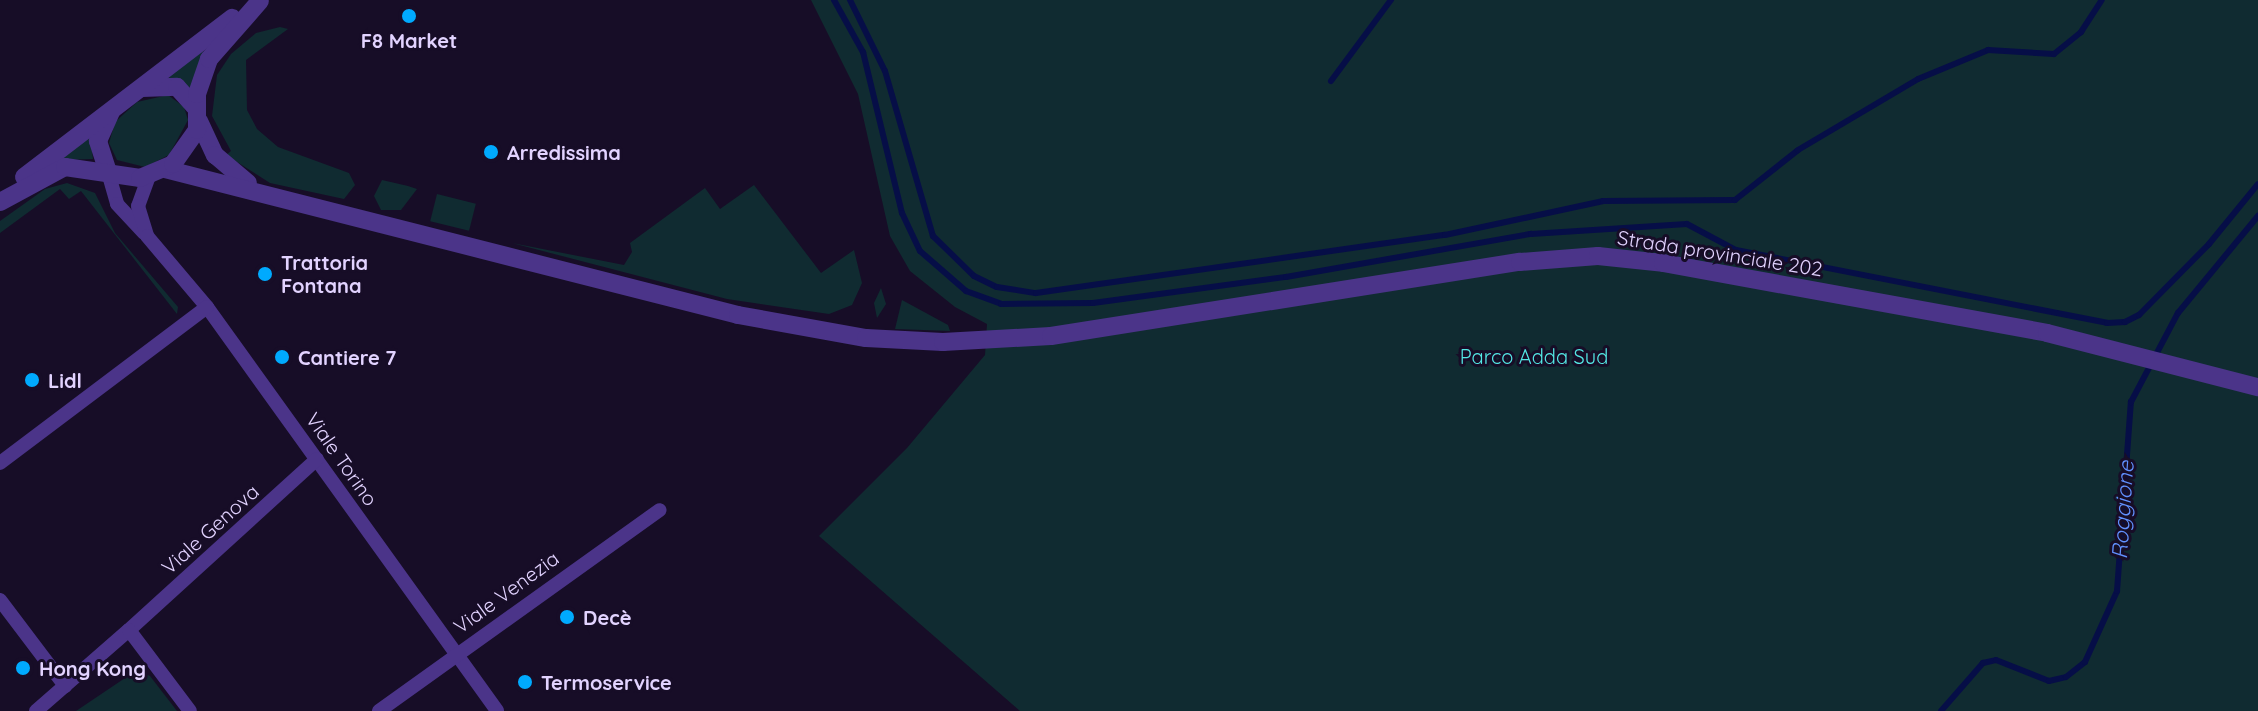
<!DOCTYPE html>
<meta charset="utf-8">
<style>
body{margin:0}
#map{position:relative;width:2258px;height:711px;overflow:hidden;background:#170d27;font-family:Quicksand,sans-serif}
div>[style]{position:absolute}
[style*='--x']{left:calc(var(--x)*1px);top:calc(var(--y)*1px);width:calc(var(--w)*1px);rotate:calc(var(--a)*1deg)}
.green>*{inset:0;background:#102b31;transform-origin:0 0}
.stream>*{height:6px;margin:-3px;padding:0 3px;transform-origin:3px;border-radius:3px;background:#060e47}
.minor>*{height:14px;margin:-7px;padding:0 7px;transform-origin:7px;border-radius:7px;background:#4b3489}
.tertiary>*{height:18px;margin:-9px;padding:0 9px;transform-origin:9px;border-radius:9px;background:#4b3489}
.dots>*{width:22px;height:22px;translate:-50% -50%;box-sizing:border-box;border:4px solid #170d27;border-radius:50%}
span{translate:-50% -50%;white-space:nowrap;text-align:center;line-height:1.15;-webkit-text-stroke:6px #170d27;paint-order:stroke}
.poi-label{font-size:20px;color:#e2d3ff;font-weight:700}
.left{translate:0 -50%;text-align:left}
.street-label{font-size:20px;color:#e2d3ff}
.park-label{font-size:20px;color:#54e9e6}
.water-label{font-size:22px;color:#6191ff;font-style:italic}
</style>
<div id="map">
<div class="green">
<i style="clip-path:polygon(811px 0,2258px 0,2258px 711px,1020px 711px,819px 536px,907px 448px,985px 355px,987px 324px,955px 307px,910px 271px,890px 236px,858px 94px)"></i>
<i style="clip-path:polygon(280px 27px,288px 29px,246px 60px,247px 110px,257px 129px,278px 147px,349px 173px,355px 185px,344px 199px,270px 183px,226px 155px,231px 151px,212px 116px,217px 75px,231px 54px,256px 33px)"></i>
<i style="clip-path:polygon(204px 50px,191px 88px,168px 77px)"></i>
<i style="clip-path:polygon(168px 95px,184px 107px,188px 120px,169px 155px,145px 167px,117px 160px,109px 143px,115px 122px,137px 102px)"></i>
<i style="clip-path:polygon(90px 134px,93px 159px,60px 160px)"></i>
<i style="clip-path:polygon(382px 180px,408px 186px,417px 189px,401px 210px,381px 210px,374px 196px)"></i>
<i style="clip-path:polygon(67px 183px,95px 193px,115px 233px,178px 307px,177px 314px,81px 191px,69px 199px,60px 189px,0 233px,0 221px,45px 189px)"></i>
<i style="clip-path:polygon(754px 185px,821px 273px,854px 250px,862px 283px,852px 305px,829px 314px,727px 299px,512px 243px,624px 265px,632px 252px,630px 243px,705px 188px,720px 209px)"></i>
<i style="left:437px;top:194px;width:40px;height:28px;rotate:14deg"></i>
<i style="clip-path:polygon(881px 288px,886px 304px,877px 318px,874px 303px)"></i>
<i style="clip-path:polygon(902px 300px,948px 325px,950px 331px,895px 329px)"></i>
<i style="clip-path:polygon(137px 670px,150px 676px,177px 711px,76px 711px)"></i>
</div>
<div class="stream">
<i style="--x:834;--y:0;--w:60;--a:60.9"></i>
<i style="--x:863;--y:52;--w:166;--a:76.4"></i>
<i style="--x:902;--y:213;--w:42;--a:64.7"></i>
<i style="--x:920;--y:251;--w:61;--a:41"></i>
<i style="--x:966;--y:291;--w:37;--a:20"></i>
<i style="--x:1001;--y:304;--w:92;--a:-0.6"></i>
<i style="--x:1093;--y:303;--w:195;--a:-7.7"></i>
<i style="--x:1286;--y:277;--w:249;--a:-10"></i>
<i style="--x:1531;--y:234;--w:156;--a:-3.7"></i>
<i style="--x:1687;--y:224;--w:55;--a:28"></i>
<i style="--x:1736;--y:250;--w:378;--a:11.1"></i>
<i style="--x:2107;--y:323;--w:18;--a:-3"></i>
<i style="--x:2125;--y:322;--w:16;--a:-27"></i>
<i style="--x:2139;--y:315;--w:100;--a:-45.4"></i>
<i style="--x:2209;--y:244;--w:77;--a:-50.8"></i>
<i style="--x:850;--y:0;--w:79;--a:63.8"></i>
<i style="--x:885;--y:71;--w:172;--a:73.8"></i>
<i style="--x:933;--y:236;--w:57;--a:44.3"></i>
<i style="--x:974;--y:276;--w:25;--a:26"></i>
<i style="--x:997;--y:287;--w:39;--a:9"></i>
<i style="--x:1036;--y:293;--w:413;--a:-8.1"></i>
<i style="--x:1445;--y:235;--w:162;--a:-12.1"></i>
<i style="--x:1603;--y:201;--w:132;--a:-0.4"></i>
<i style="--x:1735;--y:200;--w:80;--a:-38.4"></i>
<i style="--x:1798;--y:150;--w:139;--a:-30.6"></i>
<i style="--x:1918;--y:79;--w:76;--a:-22.5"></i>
<i style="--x:1988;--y:50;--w:66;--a:3.5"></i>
<i style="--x:2054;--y:54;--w:35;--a:-39"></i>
<i style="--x:2081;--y:32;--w:38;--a:-57"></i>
<i style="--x:1331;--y:81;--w:101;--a:-53.5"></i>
<i style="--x:1941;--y:711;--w:64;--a:-48.8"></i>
<i style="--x:1983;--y:663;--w:13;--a:-13"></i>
<i style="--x:1996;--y:660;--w:57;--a:21.6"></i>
<i style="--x:2049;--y:681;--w:17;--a:-13"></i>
<i style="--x:2066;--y:677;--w:24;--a:-38"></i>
<i style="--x:2085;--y:662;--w:78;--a:-65.7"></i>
<i style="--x:2117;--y:591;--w:190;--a:-85.8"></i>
<i style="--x:2131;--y:402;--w:101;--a:-62.2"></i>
<i style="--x:2178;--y:313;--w:126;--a:-50.5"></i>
</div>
<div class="minor">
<i style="--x:108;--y:172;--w:33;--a:74"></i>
<i style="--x:117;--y:204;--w:40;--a:47"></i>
<i style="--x:149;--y:176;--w:32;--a:110"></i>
<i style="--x:138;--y:206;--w:31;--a:73"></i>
<i style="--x:147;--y:236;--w:93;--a:49.8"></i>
<i style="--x:207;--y:307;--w:497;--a:54.3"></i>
<i style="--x:0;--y:463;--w:259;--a:-37"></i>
<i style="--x:0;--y:600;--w:108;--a:52.9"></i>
<i style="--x:129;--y:630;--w:254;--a:-42.3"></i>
<i style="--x:36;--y:711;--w:123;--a:-41.1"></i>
<i style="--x:129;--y:630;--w:101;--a:53"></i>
<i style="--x:379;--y:711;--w:345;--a:-35.6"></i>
</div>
<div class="tertiary">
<i style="--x:142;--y:88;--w:35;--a:-2"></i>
<i style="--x:177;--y:87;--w:28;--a:48"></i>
<i style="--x:199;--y:121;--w:38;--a:65"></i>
<i style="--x:215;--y:155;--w:43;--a:40.3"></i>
<i style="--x:165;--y:169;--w:591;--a:14.29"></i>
<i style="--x:738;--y:315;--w:130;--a:10.2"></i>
<i style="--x:866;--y:338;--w:77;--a:3"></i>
<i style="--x:943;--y:342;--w:108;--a:-3.2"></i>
<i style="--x:1051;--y:336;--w:475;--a:-9"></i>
<i style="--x:1520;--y:262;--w:78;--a:-4.4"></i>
<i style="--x:1598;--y:256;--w:65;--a:6.1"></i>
<i style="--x:1663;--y:263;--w:390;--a:10.3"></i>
<i style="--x:2047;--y:333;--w:218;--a:14.4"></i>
<i style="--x:108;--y:172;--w:33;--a:-108"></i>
<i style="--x:98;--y:141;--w:32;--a:-66"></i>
<i style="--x:24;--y:177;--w:262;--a:-37.4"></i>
<i style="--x:0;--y:202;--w:74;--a:-28.3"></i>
<i style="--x:65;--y:167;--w:76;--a:8.3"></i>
<i style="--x:140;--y:178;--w:36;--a:-23"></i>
<i style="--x:173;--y:164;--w:42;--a:-54.8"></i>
<i style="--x:197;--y:130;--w:36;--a:-90"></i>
<i style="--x:197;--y:94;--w:37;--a:-71"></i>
<i style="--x:209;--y:59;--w:77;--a:-48.7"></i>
</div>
<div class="dots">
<i style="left:409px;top:16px;background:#00aafe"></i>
<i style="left:491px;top:152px;background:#00aafe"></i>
<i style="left:265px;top:274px;background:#00aafe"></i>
<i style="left:282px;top:357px;background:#00aafe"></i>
<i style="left:32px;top:380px;background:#00aafe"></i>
<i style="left:567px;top:617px;background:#00aafe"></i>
<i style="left:23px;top:668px;background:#00aafe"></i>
<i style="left:525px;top:682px;background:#00aafe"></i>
</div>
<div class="poi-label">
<span style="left:409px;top:40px">F8 Market</span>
<span class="left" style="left:507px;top:152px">Arredissima</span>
<span class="left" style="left:281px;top:274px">Trattoria<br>Fontana</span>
<span class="left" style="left:298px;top:357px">Cantiere 7</span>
<span class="left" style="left:48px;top:380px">Lidl</span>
<span class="left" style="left:583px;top:617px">Decè</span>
<span class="left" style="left:39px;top:668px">Hong Kong</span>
<span class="left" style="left:541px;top:682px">Termoservice</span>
</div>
<div class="street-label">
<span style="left:1720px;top:253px;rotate:9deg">Strada provinciale 202</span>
<span style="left:342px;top:459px;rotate:55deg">Viale Torino</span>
<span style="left:210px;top:529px;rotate:-42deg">Viale Genova</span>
<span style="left:506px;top:592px;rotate:-36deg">Viale Venezia</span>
</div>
<div class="park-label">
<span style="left:1534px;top:356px">Parco Adda Sud</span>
</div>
<div class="water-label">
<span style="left:2123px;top:510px;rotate:-86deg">Roggione</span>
</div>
</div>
